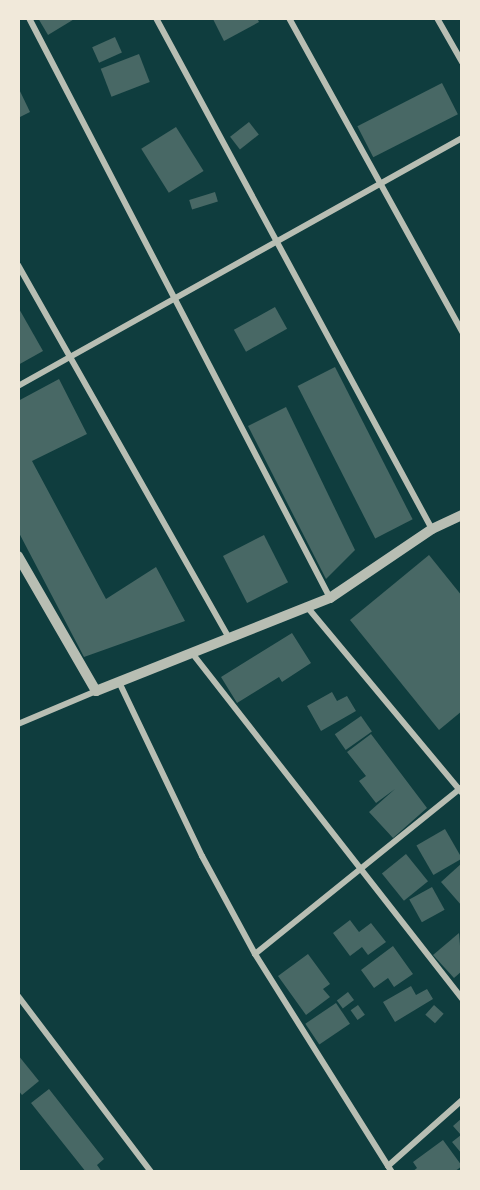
<!DOCTYPE html>
<style>
body{margin:0}
#map{position:relative;width:480px;height:1190px;overflow:hidden;background:#0f3d3e;font-family:"Archivo Narrow",sans-serif}
div>[style]{position:absolute}
[style*='--x']{left:calc(var(--x)*1px);top:calc(var(--y)*1px);width:calc(var(--w)*1px);rotate:calc(var(--a)*1deg)}
.building>*{inset:0;background:#486865;transform-origin:0 0}
.minor>*{height:6px;margin:-3px;padding:0 3px;transform-origin:3px;border-radius:3px;background:#b8beb3}
.tertiary>*{height:10px;margin:-5px;padding:0 5px;transform-origin:5px;border-radius:5px;background:#b8beb3}
span{translate:-50% -50%;white-space:nowrap;text-align:center;line-height:1.15;-webkit-text-stroke:5px #f1e9da;paint-order:stroke}
.frame{position:absolute;inset:0;border:20px solid #f1e9da;pointer-events:none}
</style>
<div id="map">
<div class="building">
<i style="clip-path:polygon(38px 18px,76px 18px,48px 35px)"></i>
<i style="clip-path:polygon(257px 18px,259px 22px,224px 41px,213px 19px)"></i>
<i style="left:115px;top:37px;width:17px;height:25px;rotate:66deg"></i>
<i style="left:139px;top:54px;width:30px;height:41px;rotate:69deg"></i>
<i style="left:442px;top:83px;width:35px;height:95px;rotate:63deg"></i>
<i style="clip-path:polygon(18px 87px,30px 112px,18px 118px)"></i>
<i style="left:249px;top:122px;width:16px;height:24px;rotate:52deg"></i>
<i style="left:176px;top:127px;width:52px;height:41px;rotate:58deg"></i>
<i style="left:215px;top:192px;width:10px;height:27px;rotate:73deg"></i>
<i style="clip-path:polygon(18px 307px,43px 351px,18px 365px)"></i>
<i style="left:275px;top:307px;width:25px;height:47px;rotate:61deg"></i>
<i style="left:335px;top:367px;width:171px;height:42px;rotate:63deg"></i>
<i style="clip-path:polygon(59px 379px,87px 434px,32px 461px,106px 599px,156px 567px,185px 621px,84px 657px,18px 531px,18px 401px)"></i>
<i style="clip-path:polygon(286px 407px,355px 550px,326px 579px,248px 426px)"></i>
<i style="left:264px;top:535px;width:53px;height:46px;rotate:63deg"></i>
<i style="clip-path:polygon(429px 555px,462px 596px,462px 711px,439px 730px,350px 620px)"></i>
<i style="clip-path:polygon(292px 633px,311px 663px,282px 682px,279px 677px,237px 703px,221px 677px)"></i>
<i style="clip-path:polygon(332px 692px,337px 701px,347px 696px,356px 711px,321px 731px,307px 706px)"></i>
<i style="left:361px;top:716px;width:19px;height:32px;rotate:55deg"></i>
<i style="clip-path:polygon(371px 734px,427px 808px,393px 838px,369px 812px,395px 789px,376px 803px,359px 781px,366px 776px,347px 752px)"></i>
<i style="left:445px;top:829px;width:34px;height:33px;rotate:60deg"></i>
<i style="left:406px;top:854px;width:35px;height:31px;rotate:51deg"></i>
<i style="clip-path:polygon(462px 863px,462px 906px,441px 882px)"></i>
<i style="left:432px;top:887px;width:26px;height:26px;rotate:61deg"></i>
<i style="clip-path:polygon(350px 920px,359px 932px,371px 923px,386px 942px,368px 955px,362px 947px,350px 956px,333px 933px)"></i>
<i style="clip-path:polygon(459px 933px,462px 971px,454px 978px,433px 955px)"></i>
<i style="clip-path:polygon(393px 946px,413px 974px,394px 987px,388px 978px,374px 988px,361px 970px)"></i>
<i style="clip-path:polygon(308px 954px,330px 984px,323px 989px,330px 997px,306px 1015px,278px 976px)"></i>
<i style="clip-path:polygon(411px 986px,416px 995px,427px 989px,433px 999px,395px 1022px,383px 1002px)"></i>
<i style="left:348px;top:992px;width:10px;height:14px;rotate:53deg"></i>
<i style="left:336px;top:1003px;width:25px;height:37px;rotate:56deg"></i>
<i style="left:358px;top:1005px;width:12px;height:9px;rotate:55deg"></i>
<i style="left:434px;top:1005px;width:13px;height:13px;rotate:42deg"></i>
<i style="clip-path:polygon(18px 1055px,39px 1081px,22px 1095px,18px 1090px)"></i>
<i style="clip-path:polygon(49px 1089px,104px 1159px,97px 1165px,102px 1172px,86px 1172px,31px 1103px)"></i>
<i style="clip-path:polygon(462px 1118px,462px 1154px,452px 1142px,461px 1135px,453px 1126px)"></i>
<i style="clip-path:polygon(443px 1140px,462px 1166px,454px 1172px,412px 1172px,417px 1168px,413px 1162px)"></i>
</div>
<div class="minor">
<i style="--x:29;--y:18;--w:653;--a:62.57"></i>
<i style="--x:156;--y:18;--w:581;--a:61.63"></i>
<i style="--x:289;--y:18;--w:359;--a:61.1"></i>
<i style="--x:437;--y:18;--w:51;--a:60.4"></i>
<i style="--x:18;--y:265;--w:429;--a:60.5"></i>
<i style="--x:18;--y:386;--w:509;--a:-29.19"></i>
<i style="--x:308;--y:608;--w:241;--a:50.2"></i>
<i style="--x:192;--y:653;--w:439;--a:52"></i>
<i style="--x:119;--y:682;--w:193;--a:64.5"></i>
<i style="--x:202;--y:856;--w:111;--a:61.6"></i>
<i style="--x:255;--y:954;--w:257;--a:57.9"></i>
<i style="--x:18;--y:724;--w:85;--a:-22.9"></i>
<i style="--x:255;--y:954;--w:266;--a:-38.9"></i>
<i style="--x:18;--y:996;--w:221;--a:52.9"></i>
<i style="--x:388;--y:1166;--w:99;--a:-41.7"></i>
</div>
<div class="tertiary">
<i style="--x:18;--y:556;--w:156;--a:60"></i>
<i style="--x:96;--y:691;--w:252;--a:-21.7"></i>
<i style="--x:330;--y:598;--w:123;--a:-34.1"></i>
<i style="--x:432;--y:529;--w:33;--a:-25"></i>
</div>
<div class="frame"></div>
</div>
